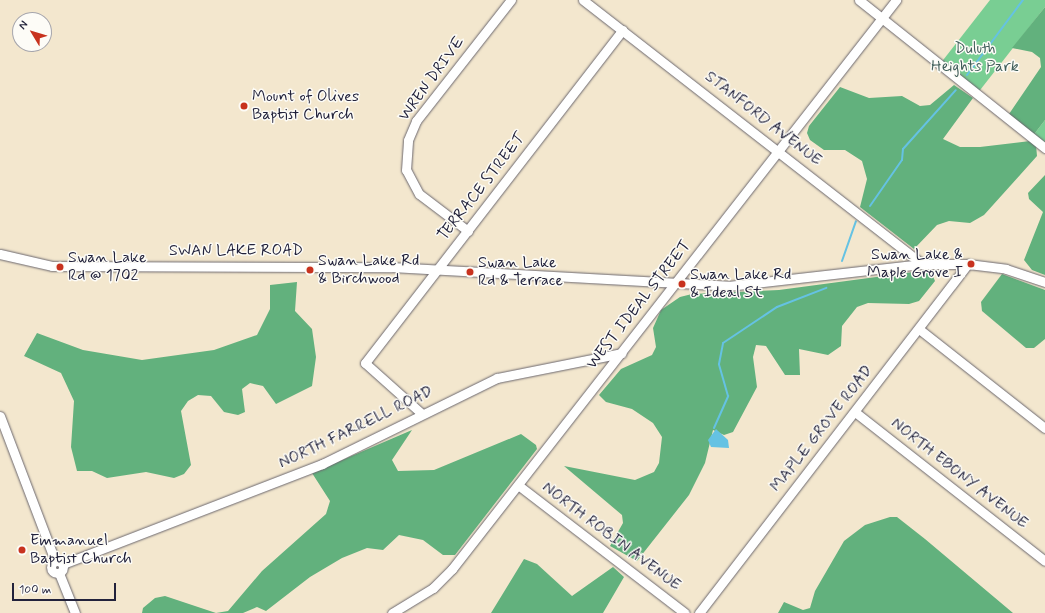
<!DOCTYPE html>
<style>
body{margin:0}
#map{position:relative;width:1045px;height:613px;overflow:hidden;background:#f3e7ce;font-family:Mynerve,sans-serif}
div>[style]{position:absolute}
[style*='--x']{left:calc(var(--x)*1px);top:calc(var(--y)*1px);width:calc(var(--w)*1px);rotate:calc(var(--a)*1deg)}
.green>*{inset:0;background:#79ce93}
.forest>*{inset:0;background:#62b17d}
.water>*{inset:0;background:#65c2e3}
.stream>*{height:2px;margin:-1px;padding:0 1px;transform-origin:1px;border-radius:1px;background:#65c2e3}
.roads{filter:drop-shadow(0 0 1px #6b676e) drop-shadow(0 0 1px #6b676e)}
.minor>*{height:9px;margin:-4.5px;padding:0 4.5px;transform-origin:4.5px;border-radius:4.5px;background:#fff}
.minor>.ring{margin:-4.5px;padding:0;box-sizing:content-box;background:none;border:9px solid #fff;border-radius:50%}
.dots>*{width:11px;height:11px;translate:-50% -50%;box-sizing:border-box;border:2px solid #fdfcf7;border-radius:50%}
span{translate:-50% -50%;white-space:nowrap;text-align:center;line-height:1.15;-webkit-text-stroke:3px #fdfcf7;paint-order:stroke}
.park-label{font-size:16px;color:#405e5a}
.street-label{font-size:16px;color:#22223b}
.poi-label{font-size:16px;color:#22223b}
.left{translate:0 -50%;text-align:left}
.right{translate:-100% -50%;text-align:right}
.north{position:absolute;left:12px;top:12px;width:40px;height:40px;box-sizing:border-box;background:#fdfcf7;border:1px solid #a5a5ac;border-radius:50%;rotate:308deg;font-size:11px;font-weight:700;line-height:16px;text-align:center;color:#22223b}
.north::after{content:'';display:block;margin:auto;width:14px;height:18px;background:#c8321e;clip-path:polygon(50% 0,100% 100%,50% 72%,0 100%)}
.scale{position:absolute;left:12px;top:583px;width:104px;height:18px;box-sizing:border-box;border:2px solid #22223b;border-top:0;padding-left:5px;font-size:12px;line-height:14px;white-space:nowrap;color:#22223b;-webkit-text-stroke:3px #fdfcf7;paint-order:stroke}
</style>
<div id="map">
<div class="green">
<i style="clip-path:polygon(990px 0,1045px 0,1045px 7px,977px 94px,940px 64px)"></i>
<i style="clip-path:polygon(1045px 120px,1045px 148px,1032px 137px)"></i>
</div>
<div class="forest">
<i style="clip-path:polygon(1045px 7px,1045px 120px,1032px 137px,1007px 117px,1041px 67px,1040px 58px,1032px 52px,1012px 48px)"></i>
<i style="clip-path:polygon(954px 85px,973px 98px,943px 139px,960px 147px,980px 147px,1030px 141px,1036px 145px,1037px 156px,984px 215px,970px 223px,949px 221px,937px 225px,914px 249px,860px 207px,867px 179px,862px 161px,845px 150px,824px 150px,810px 140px,807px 133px,809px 126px,840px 87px,869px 98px,902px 96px,920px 106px,930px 105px)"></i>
<i style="clip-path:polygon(1045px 175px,1045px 275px,1032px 270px,1024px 260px,1043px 212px,1029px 199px,1028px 193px)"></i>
<i style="clip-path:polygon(921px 271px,932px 274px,935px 281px,919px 301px,909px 304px,868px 303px,857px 307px,842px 326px,841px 346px,828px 355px,799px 349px,800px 375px,785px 375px,766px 346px,756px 345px,753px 357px,757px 387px,733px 432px,724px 435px,713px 430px,705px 463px,689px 495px,637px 561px,610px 546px,623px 523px,622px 515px,564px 466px,635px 480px,654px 472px,659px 463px,662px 437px,653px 423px,632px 409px,606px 402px,599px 395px,621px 369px,652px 355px,656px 347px,653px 328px,661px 310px,680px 297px,692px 294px,779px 290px)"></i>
<i style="clip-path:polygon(1002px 274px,1045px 290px,1045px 339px,1034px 348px,1026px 348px,982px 311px,981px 302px)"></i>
<i style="clip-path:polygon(297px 282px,295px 311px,312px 329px,316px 357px,312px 386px,276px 404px,263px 386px,250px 383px,242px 389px,245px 412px,238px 415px,224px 412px,211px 396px,198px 395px,188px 401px,181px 411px,191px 465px,184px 474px,174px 478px,146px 472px,107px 478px,92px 471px,77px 471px,71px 447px,74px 401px,61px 373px,24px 356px,37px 333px,83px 350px,142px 360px,214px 350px,257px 335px,270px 309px,270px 285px)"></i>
<i style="clip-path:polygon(412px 430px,392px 460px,398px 471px,434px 470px,521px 434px,536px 445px,537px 449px,455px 555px,443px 555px,423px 540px,399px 535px,383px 550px,367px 548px,342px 558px,310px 577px,266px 611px,257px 607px,243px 613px,142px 613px,143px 608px,155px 598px,165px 596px,216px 613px,228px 611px,262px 571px,326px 514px,330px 501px,312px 473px)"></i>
<i style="clip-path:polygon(890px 517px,897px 517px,925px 539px,1013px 613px,778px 613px,784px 602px,803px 610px,810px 608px,815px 591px,844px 541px,865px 525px)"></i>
<i style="clip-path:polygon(524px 559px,537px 564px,572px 596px,613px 567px,624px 577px,603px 613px,491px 613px)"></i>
</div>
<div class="water">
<i style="clip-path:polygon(716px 429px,728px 440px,729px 448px,711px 447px,708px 440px)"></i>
</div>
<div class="stream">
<i style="--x:967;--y:75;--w:94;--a:-53.3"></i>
<i style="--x:870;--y:206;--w:56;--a:-55.2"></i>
<i style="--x:902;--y:160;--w:11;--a:-85"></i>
<i style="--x:903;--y:149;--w:79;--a:-48.1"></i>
<i style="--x:842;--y:261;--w:42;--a:-70.7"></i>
<i style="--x:714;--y:428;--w:35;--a:-66"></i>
<i style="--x:728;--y:396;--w:33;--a:-106"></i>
<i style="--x:719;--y:364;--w:21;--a:-79"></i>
<i style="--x:723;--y:343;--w:65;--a:-33.7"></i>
<i style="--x:777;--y:307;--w:53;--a:-21.2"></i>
</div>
<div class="roads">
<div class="minor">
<i style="--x:583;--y:0;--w:430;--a:37.9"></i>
<i style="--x:859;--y:0;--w:238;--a:38.5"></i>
<i style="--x:468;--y:231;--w:61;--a:-142.9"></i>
<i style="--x:419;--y:194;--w:27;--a:-118"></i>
<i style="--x:406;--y:170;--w:30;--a:-86"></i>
<i style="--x:408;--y:140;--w:21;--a:-67"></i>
<i style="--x:416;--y:121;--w:154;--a:-51.9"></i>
<i style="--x:0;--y:254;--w:53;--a:13"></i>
<i style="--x:52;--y:266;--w:339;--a:0.2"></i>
<i style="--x:391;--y:267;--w:338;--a:3.2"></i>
<i style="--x:728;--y:286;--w:195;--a:-6.5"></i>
<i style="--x:922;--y:264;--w:46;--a:0"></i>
<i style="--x:968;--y:264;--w:38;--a:7"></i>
<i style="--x:1006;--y:269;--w:41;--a:18.4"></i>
<i style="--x:919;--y:329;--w:160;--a:38.2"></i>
<i style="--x:855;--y:412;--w:241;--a:38.1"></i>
<i style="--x:421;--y:413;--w:75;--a:-138.2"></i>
<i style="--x:365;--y:363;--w:421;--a:-52.3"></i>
<i style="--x:0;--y:416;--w:155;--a:69.2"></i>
<i style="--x:518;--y:485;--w:210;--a:37.5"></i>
<i class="ring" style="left:51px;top:561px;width:3px;height:3px"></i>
<i style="--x:63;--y:564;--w:278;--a:-21.1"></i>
<i style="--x:322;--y:464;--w:195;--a:-26.2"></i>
<i style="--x:497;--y:378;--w:127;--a:-11.3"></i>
<i style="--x:59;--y:573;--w:43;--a:68.2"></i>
<i style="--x:392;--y:613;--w:48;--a:-31.4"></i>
<i style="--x:433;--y:588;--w:27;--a:-45"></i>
<i style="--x:452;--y:569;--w:722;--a:-52.03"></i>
<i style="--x:699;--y:613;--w:441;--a:-52.4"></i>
</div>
</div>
<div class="dots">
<i style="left:244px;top:106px;background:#c8321e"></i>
<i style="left:971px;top:264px;background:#c8321e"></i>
<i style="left:60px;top:267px;background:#c8321e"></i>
<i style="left:310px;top:270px;background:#c8321e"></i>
<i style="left:470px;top:272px;background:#c8321e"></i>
<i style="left:682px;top:284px;background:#c8321e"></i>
<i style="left:22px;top:550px;background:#c8321e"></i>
</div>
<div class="park-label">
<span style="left:975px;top:58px">Duluth<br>Heights Park</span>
</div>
<div class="street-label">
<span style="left:432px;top:79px;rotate:-54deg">WREN DRIVE</span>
<span style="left:763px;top:119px;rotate:38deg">STANFORD AVENUE</span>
<span style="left:482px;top:187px;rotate:-52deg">TERRACE STREET</span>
<span style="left:236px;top:251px">SWAN LAKE ROAD</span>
<span style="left:639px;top:305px;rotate:-52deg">WEST IDEAL STREET</span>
<span style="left:356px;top:428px;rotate:-26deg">NORTH FARRELL ROAD</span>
<span style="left:822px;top:429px;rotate:-52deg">MAPLE GROVE ROAD</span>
<span style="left:959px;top:474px;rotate:38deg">NORTH EBONY AVENUE</span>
<span style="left:611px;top:537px;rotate:37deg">NORTH ROBIN AVENUE</span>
</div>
<div class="poi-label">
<span class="left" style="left:252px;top:106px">Mount of Olives<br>Baptist Church</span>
<span class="right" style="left:963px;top:264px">Swan Lake &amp;<br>Maple Grove I</span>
<span class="left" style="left:68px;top:267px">Swan Lake<br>Rd @ 1702</span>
<span class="left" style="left:318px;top:270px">Swan Lake Rd<br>&amp; Birchwood</span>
<span class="left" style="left:478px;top:272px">Swan Lake<br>Rd &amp; Terrace</span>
<span class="left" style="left:690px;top:284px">Swan Lake Rd<br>&amp; Ideal St</span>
<span class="left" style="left:30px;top:550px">Emmanuel<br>Baptist Church</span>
</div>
<div class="north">N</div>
<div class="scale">100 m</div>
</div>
